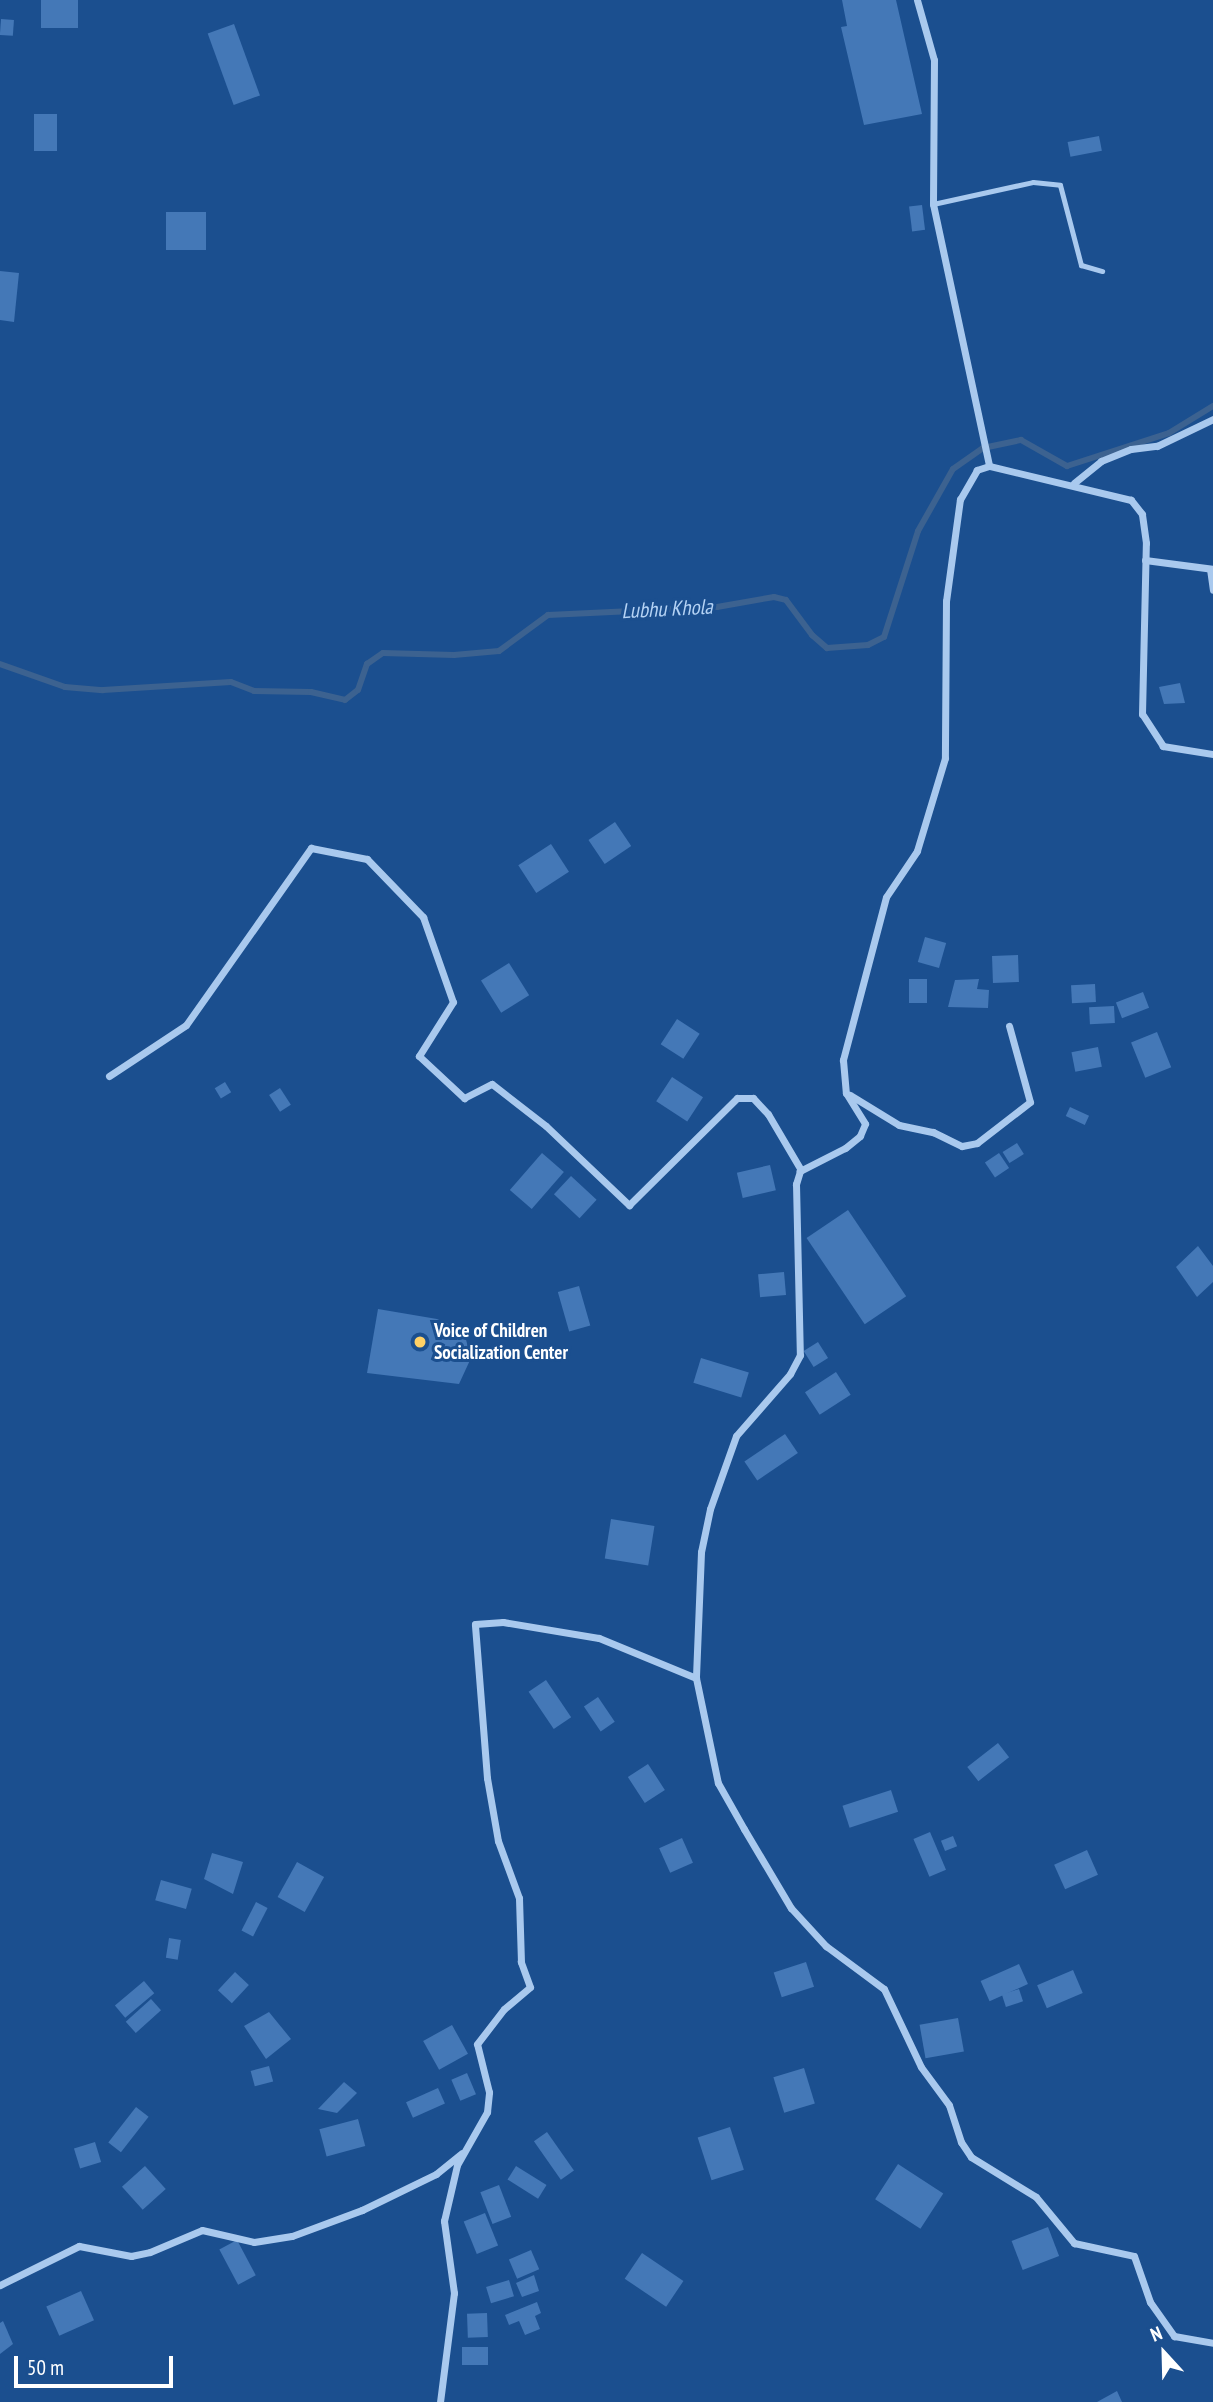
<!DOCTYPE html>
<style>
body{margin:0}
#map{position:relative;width:1213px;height:2402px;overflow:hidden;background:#1b4f8f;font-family:"PT Sans Narrow",sans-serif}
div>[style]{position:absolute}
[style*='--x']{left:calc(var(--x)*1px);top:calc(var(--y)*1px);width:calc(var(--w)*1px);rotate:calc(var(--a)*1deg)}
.stream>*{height:6px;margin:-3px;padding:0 3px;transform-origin:3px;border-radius:3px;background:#3c6290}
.building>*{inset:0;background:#4478b7;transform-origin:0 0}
.lane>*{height:5px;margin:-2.5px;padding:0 2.5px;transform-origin:2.5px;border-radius:2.5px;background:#a9c9ee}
.street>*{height:7px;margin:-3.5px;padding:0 3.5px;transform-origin:3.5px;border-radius:3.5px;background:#a9c9ee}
.dots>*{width:19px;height:19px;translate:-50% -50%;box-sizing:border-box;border:4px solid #1b4f8f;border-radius:50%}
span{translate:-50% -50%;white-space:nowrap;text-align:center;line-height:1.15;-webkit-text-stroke:6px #1b4f8f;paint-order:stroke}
.poi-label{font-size:19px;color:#fff;font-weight:700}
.left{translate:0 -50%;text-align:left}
.water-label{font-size:21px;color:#b5d3f5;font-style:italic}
.north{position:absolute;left:1129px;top:2318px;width:70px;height:70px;-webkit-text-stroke:5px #1b4f8f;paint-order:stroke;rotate:338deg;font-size:19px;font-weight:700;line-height:28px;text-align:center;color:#fff}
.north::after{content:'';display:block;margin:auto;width:24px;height:32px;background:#fff;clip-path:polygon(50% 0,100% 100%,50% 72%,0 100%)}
.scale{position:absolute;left:14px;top:2356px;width:159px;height:32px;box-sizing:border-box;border:4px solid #fff;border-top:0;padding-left:9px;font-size:21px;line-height:24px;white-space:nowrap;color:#fff;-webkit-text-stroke:5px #1b4f8f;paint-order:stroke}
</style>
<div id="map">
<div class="stream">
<i style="--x:0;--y:664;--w:69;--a:19.5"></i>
<i style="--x:65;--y:687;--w:38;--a:5"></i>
<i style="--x:103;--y:690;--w:128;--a:-3.6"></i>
<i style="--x:231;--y:682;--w:25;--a:21"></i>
<i style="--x:254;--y:691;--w:57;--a:1"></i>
<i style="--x:311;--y:692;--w:35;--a:13"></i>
<i style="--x:345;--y:700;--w:16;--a:-38"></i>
<i style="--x:358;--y:690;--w:28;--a:-71"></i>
<i style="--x:367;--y:664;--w:19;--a:-35"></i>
<i style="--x:383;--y:653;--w:71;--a:1.6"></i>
<i style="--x:454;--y:655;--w:45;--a:-5.1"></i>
<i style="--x:499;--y:651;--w:61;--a:-36.3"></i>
<i style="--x:548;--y:615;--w:169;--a:-2.7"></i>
<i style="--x:717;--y:607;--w:58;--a:-10"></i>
<i style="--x:774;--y:597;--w:12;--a:14"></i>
<i style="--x:786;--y:600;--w:44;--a:53.4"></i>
<i style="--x:812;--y:635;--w:20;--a:41"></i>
<i style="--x:827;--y:648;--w:41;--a:-4.2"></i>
<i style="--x:868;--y:645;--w:18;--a:-27"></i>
<i style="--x:884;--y:637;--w:111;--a:-72.2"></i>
<i style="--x:918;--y:531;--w:71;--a:-60.6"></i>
<i style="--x:953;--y:469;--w:37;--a:-35"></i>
<i style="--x:983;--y:448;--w:39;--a:-12"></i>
<i style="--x:1021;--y:440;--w:53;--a:29.5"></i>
<i style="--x:1067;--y:466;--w:107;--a:-17.9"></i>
<i style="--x:1169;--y:433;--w:52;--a:-31.5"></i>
</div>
<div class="building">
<i style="left:41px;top:0;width:37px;height:28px"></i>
<i style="clip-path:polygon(842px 0,896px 0,922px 114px,864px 125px,841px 27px,847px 26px)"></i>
<i style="left:1px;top:19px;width:13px;height:16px;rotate:4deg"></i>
<i style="left:234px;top:24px;width:76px;height:28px;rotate:70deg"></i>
<i style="left:34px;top:114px;width:23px;height:37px"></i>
<i style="left:1099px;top:136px;width:15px;height:32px;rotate:79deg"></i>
<i style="left:922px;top:205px;width:25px;height:13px;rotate:83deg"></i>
<i style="left:166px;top:212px;width:40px;height:38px"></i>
<i style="clip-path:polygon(0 271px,19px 273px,14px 322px,0 320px)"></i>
<i style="clip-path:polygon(1180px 683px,1185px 703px,1164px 704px,1159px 687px)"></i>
<i style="left:615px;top:822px;width:29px;height:32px;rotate:56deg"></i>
<i style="left:551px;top:844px;width:33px;height:39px;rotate:57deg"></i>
<i style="left:925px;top:937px;width:22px;height:26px;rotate:16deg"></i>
<i style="left:1018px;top:955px;width:27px;height:26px;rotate:88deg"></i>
<i style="left:509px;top:963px;width:38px;height:33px;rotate:58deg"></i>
<i style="left:927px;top:979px;width:24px;height:18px;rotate:90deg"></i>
<i style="clip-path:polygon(979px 979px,977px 989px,989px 990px,988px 1008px,948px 1007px,955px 980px)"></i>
<i style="left:1095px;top:984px;width:18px;height:24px;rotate:87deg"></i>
<i style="left:1143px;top:992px;width:17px;height:29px;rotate:69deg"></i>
<i style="left:1114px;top:1006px;width:17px;height:25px;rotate:87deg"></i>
<i style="left:677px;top:1019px;width:27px;height:30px;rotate:33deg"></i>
<i style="left:1157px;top:1032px;width:38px;height:28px;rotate:68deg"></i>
<i style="left:1098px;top:1047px;width:20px;height:27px;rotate:79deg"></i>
<i style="left:672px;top:1077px;width:37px;height:29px;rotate:33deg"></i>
<i style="left:225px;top:1082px;width:12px;height:12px;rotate:59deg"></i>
<i style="left:280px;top:1088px;width:20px;height:13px;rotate:57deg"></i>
<i style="left:1070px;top:1107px;width:21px;height:10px;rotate:25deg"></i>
<i style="left:1017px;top:1143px;width:13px;height:17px;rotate:58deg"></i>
<i style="left:542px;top:1153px;width:29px;height:49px;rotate:41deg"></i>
<i style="left:999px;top:1153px;width:18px;height:17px;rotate:56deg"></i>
<i style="left:770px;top:1165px;width:26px;height:34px;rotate:77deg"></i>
<i style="left:571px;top:1176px;width:35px;height:25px;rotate:43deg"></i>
<i style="left:848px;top:1210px;width:104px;height:50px;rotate:56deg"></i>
<i style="clip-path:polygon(1198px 1246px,1213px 1266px,1213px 1282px,1197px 1297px,1176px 1267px)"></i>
<i style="left:784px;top:1272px;width:23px;height:26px;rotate:85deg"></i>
<i style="left:579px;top:1286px;width:41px;height:22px;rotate:74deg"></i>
<i style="clip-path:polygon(378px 1309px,437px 1319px,457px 1328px,465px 1336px,471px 1358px,459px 1384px,367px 1373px)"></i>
<i style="left:818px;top:1342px;width:19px;height:17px;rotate:58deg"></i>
<i style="left:701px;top:1358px;width:50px;height:26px;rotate:17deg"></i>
<i style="left:836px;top:1372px;width:27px;height:37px;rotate:57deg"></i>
<i style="left:785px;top:1434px;width:23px;height:49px;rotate:56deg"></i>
<i style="left:611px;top:1519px;width:44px;height:40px;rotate:9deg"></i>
<i style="left:546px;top:1680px;width:45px;height:21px;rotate:56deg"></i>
<i style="left:598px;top:1697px;width:30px;height:17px;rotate:56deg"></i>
<i style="left:998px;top:1743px;width:18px;height:39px;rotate:52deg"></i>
<i style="left:648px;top:1764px;width:31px;height:24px;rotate:57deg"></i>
<i style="left:891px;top:1790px;width:23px;height:51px;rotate:72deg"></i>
<i style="left:930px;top:1832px;width:41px;height:18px;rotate:67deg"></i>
<i style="left:953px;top:1836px;width:11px;height:13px;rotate:68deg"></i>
<i style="left:682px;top:1838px;width:27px;height:25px;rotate:66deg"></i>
<i style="left:1087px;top:1850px;width:27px;height:36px;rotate:66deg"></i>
<i style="clip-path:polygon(212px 1853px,243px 1862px,233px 1894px,204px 1879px)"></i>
<i style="left:297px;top:1862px;width:31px;height:40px;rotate:29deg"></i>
<i style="left:161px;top:1880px;width:32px;height:21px;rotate:16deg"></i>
<i style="left:256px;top:1902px;width:13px;height:32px;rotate:27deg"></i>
<i style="left:169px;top:1938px;width:12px;height:20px;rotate:9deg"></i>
<i style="left:806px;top:1962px;width:26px;height:34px;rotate:72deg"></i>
<i style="left:1019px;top:1964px;width:22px;height:42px;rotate:66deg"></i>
<i style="left:1073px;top:1970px;width:25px;height:39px;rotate:67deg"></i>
<i style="left:235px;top:1972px;width:19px;height:25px;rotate:43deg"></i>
<i style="left:144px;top:1981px;width:16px;height:38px;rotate:50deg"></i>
<i style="left:1019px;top:1989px;width:13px;height:18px;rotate:72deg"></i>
<i style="left:151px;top:1999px;width:15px;height:34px;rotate:48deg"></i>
<i style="clip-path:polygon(269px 2012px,291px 2039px,266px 2059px,244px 2026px)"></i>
<i style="left:958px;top:2018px;width:34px;height:39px;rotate:80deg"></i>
<i style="left:452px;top:2025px;width:33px;height:33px;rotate:61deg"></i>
<i style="left:269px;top:2066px;width:16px;height:19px;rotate:75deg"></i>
<i style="left:804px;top:2068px;width:37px;height:32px;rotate:73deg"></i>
<i style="left:467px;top:2073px;width:23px;height:17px;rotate:67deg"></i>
<i style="clip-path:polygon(344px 2082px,357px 2093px,337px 2113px,318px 2109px)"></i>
<i style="left:438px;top:2088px;width:17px;height:35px;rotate:66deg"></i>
<i style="left:136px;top:2107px;width:16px;height:45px;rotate:38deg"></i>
<i style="left:358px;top:2119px;width:28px;height:40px;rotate:75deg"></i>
<i style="left:730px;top:2127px;width:45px;height:34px;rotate:72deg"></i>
<i style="left:547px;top:2132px;width:47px;height:16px;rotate:55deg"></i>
<i style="left:95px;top:2142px;width:21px;height:22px;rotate:73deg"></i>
<i style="left:898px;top:2164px;width:54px;height:42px;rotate:33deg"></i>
<i style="left:145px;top:2166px;width:31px;height:31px;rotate:48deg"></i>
<i style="left:516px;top:2166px;width:36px;height:16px;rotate:32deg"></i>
<i style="left:499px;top:2185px;width:34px;height:20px;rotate:69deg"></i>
<i style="left:485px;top:2213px;width:35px;height:23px;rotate:68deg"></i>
<i style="left:1048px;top:2227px;width:31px;height:39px;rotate:69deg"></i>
<i style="left:237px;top:2240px;width:40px;height:20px;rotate:62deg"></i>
<i style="left:531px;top:2250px;width:21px;height:24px;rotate:67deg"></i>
<i style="left:642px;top:2253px;width:50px;height:31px;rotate:34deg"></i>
<i style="clip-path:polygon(534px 2275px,539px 2291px,522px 2297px,516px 2283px)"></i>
<i style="left:509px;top:2280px;width:17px;height:24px;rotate:73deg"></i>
<i style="left:81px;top:2291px;width:32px;height:38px;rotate:66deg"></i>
<i style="clip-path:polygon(537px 2302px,541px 2313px,535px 2316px,540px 2329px,525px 2335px,519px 2321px,509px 2325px,505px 2315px)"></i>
<i style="left:487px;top:2313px;width:24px;height:20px;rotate:88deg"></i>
<i style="clip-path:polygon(3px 2321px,13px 2344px,0 2354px,0 2323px)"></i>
<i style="left:462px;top:2347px;width:26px;height:18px"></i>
<i style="clip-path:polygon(1117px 2391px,1122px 2402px,1097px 2402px)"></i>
</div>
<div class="lane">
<i style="--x:933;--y:204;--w:102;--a:-12.4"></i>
<i style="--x:1033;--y:182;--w:27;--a:6"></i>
<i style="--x:1060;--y:185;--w:83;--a:75.3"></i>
<i style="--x:1081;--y:265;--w:22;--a:16"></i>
</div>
<div class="street">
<i style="--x:917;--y:0;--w:62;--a:74.2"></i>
<i style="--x:934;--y:60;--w:144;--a:90.4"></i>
<i style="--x:933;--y:204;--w:268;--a:77.9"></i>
<i style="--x:1074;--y:483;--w:35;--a:-39"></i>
<i style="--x:1101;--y:461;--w:32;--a:-22"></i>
<i style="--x:1131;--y:449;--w:26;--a:-7"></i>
<i style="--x:1157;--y:446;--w:62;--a:-25.7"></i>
<i style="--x:1145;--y:560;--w:69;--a:7.5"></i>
<i style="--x:1210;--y:569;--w:21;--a:82"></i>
<i style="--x:1213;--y:754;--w:51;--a:-170.9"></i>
<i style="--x:1163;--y:746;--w:38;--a:-123"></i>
<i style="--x:1142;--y:714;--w:171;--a:-88.7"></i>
<i style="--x:1146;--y:543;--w:29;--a:-98"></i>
<i style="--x:1142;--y:514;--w:18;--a:-128"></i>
<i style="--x:1131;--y:500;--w:146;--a:-166.5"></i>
<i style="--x:989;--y:466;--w:13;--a:162"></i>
<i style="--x:977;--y:470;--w:34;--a:120"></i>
<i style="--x:960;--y:499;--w:103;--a:97.8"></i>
<i style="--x:946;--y:601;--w:157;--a:90.4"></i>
<i style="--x:945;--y:758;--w:97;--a:106.8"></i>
<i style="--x:917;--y:851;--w:55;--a:124"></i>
<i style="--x:886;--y:897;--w:169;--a:104.8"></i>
<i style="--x:843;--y:1060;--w:33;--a:85"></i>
<i style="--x:846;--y:1093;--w:36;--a:58"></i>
<i style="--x:865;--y:1124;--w:13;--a:113"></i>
<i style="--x:860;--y:1136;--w:19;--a:141"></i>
<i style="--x:845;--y:1148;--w:51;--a:152.9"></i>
<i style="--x:800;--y:1171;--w:14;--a:107"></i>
<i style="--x:796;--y:1184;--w:171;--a:88.7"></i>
<i style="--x:800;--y:1355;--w:21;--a:118"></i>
<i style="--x:790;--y:1374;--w:82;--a:131.1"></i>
<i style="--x:736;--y:1436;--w:77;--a:109.6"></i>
<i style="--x:710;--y:1509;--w:44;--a:101.8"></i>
<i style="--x:701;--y:1552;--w:126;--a:92.3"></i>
<i style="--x:696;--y:1678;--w:107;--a:78.2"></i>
<i style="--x:718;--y:1783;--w:53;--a:60.5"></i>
<i style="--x:744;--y:1829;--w:92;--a:59.3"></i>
<i style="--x:791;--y:1908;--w:52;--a:47.4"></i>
<i style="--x:826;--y:1946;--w:72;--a:36.6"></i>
<i style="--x:884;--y:1989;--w:86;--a:64.6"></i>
<i style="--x:921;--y:2067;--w:47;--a:53.6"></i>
<i style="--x:949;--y:2105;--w:39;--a:72"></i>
<i style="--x:961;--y:2142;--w:18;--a:56"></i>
<i style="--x:971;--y:2157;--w:76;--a:31.6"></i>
<i style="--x:1036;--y:2197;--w:60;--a:50.4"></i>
<i style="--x:1074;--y:2243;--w:61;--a:12.2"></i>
<i style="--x:1134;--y:2256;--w:49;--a:70.8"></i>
<i style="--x:1150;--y:2302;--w:42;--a:54.8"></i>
<i style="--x:1174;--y:2336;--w:40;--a:10"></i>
<i style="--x:109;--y:1076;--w:92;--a:-33.5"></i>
<i style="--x:186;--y:1025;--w:217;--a:-54.8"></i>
<i style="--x:311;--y:848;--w:57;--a:11.1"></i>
<i style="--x:367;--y:859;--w:81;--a:46"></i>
<i style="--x:423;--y:917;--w:90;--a:70.6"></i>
<i style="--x:453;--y:1002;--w:64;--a:122.2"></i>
<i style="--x:419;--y:1056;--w:62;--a:43"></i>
<i style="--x:464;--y:1098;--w:31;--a:-27"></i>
<i style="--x:492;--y:1084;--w:68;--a:37.9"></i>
<i style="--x:546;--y:1126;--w:115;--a:43.6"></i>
<i style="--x:629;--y:1205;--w:152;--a:-44.7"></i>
<i style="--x:737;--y:1098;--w:16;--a:0"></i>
<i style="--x:753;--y:1098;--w:22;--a:47"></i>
<i style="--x:768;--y:1114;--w:65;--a:59.5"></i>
<i style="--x:850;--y:1095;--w:57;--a:31.5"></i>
<i style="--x:899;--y:1125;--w:35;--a:12"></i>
<i style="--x:933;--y:1132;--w:32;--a:26"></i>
<i style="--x:962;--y:1146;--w:15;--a:-11"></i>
<i style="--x:977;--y:1143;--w:67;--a:-37.7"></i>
<i style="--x:1030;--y:1102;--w:79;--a:-105.4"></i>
<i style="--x:0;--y:2285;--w:88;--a:-26.3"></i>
<i style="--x:79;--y:2246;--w:53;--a:10.9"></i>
<i style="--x:131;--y:2256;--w:19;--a:-12"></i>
<i style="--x:150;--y:2252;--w:56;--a:-22.9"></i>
<i style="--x:202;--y:2230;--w:53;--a:13"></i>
<i style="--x:254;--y:2242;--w:38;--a:-9"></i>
<i style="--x:292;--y:2236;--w:75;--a:-20.4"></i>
<i style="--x:362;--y:2210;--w:82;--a:-25.9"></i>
<i style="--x:436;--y:2174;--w:33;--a:-39"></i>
<i style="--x:440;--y:2402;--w:110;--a:-82.7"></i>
<i style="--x:454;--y:2293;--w:73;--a:-97.9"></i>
<i style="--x:444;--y:2221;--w:57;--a:-76.9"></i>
<i style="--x:457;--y:2165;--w:61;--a:-60.5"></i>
<i style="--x:487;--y:2112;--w:20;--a:-84"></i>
<i style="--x:489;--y:2092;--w:49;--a:-104"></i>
<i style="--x:477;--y:2044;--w:44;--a:-52.4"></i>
<i style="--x:504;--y:2009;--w:34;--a:-40"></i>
<i style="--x:530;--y:1987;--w:27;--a:-110"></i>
<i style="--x:521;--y:1962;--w:64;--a:-91.8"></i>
<i style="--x:519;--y:1898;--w:61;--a:-110.2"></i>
<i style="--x:498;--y:1841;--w:64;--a:-99.9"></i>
<i style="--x:487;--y:1778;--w:154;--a:-94.5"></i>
<i style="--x:475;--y:1624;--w:28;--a:-4"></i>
<i style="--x:503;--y:1622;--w:97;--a:9.5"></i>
<i style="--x:599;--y:1638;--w:105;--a:22.4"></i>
</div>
<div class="dots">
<i style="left:420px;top:1342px;background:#ffd166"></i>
</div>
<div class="poi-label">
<span class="left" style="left:434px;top:1342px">Voice of Children<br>Socialization Center</span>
</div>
<div class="water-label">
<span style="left:667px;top:609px;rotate:-3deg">Lubhu Khola</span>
</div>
<div class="north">N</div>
<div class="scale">50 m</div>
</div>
